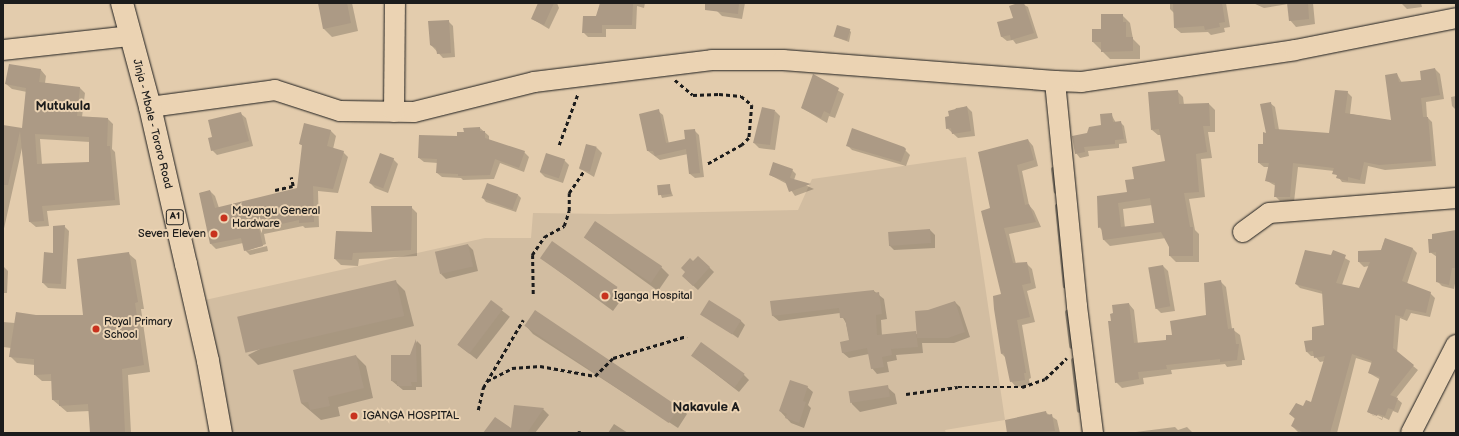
<!DOCTYPE html>
<style>
body{margin:0}
#map{position:relative;width:1459px;height:436px;overflow:hidden;background:#e3ccad;font-family:"Balsamiq Sans",sans-serif}
div>[style]{position:absolute}
[style*='--x']{left:calc(var(--x)*1px);top:calc(var(--y)*1px);width:calc(var(--w)*1px);rotate:calc(var(--a)*1deg)}
.built>*{inset:0;background:#d2bda1}
.shadow>*{inset:0;background:#0003;transform-origin:0 0}
.stream>*{height:4px;margin:-2px;padding:0 2px;transform-origin:2px;border-radius:2px;background:#968976}
.building>*{inset:0;background:#ac9a85;transform-origin:0 0}
.path>*{height:2.5px;margin-top:-1.25px;transform-origin:0;background:repeating-linear-gradient(90deg,#1c1c1c 0 4px,transparent 0 7px)}
.roads{filter:drop-shadow(0 0 1px #1c1c1c) drop-shadow(0 0 1px #1c1c1c)}
.minor>*{height:20px;margin:-10px;padding:0 10px;transform-origin:10px;border-radius:10px;background:#ebd3b3}
.major>*{height:22px;margin:-11px;padding:0 11px;transform-origin:11px;border-radius:11px;background:#ebd3b3}
.dots>*{width:11px;height:11px;translate:-50% -50%;box-sizing:border-box;border:2px solid #ebd3b3;border-radius:50%}
span{translate:-50% -50%;white-space:nowrap;text-align:center;line-height:1.15;-webkit-text-stroke:4px #ebd3b3;paint-order:stroke}
.shield-label span{padding:1px 3px;background:#ebd3b3;border:1px solid;border-radius:3px;-webkit-text-stroke-width:0}
.shield-label{font-size:10px;color:#1c1c1c;font-weight:700}
.street-label{font-size:11px;color:#1c1c1c}
.poi-label{font-size:11px;color:#1c1c1c}
.left{translate:0 -50%;text-align:left}
.right{translate:-100% -50%;text-align:right}
.quarter-label{font-size:13px;color:#1c1c1c;font-weight:700}
.frame{position:absolute;inset:0;border:4px solid #1c1c1c;pointer-events:none}
</style>
<div id="map">
<div class="built">
<i style="clip-path:polygon(966px 157px,1005px 420px,945px 430px,946px 433px,231px 433px,205px 300px,485px 238px,531px 238px,533px 213px,609px 214px,798px 210px,812px 179px)"></i>
</div>
<div class="shadow">
<i style="clip-path:polygon(319px 3px,352px 3px,358px 31px,332px 37px,324px 29px)"></i>
<i style="clip-path:polygon(540px 3px,557px 3px,559px 8px,549px 29px,534px 20px)"></i>
<i style="clip-path:polygon(601px 3px,645px 3px,644px 8px,637px 6px,636px 29px,606px 29px,606px 37px,588px 37px,583px 32px,596px 17px)"></i>
<i style="clip-path:polygon(718px 3px,745px 3px,742px 19px,722px 16px,717px 11px)"></i>
<i style="clip-path:polygon(1021px 3px,1028px 7px,1038px 38px,1016px 44px,1013px 40px,1007px 41px,1002px 37px,999px 23px,1015px 19px)"></i>
<i style="clip-path:polygon(1170px 3px,1226px 3px,1230px 27px,1224px 28px,1225px 32px,1211px 35px,1208px 32px,1181px 33px,1175px 28px,1174px 13px,1170px 9px)"></i>
<i style="clip-path:polygon(1253px 3px,1313px 3px,1315px 24px,1296px 27px,1290px 20px,1288px 4px,1264px 8px)"></i>
<i style="clip-path:polygon(1401px 3px,1421px 3px,1422px 7px,1407px 9px)"></i>
<i style="clip-path:polygon(1122px 15px,1130px 23px,1133px 39px,1140px 46px,1140px 59px,1110px 59px,1093px 42px,1102px 30px)"></i>
<i style="clip-path:polygon(448px 21px,453px 26px,455px 57px,443px 58px,431px 45px)"></i>
<i style="clip-path:polygon(849px 30px,851px 32px,849px 42px,835px 37px)"></i>
<i style="clip-path:polygon(1435px 69px,1440px 74px,1444px 99px,1426px 102px,1427px 117px,1432px 122px,1436px 166px,1385px 170px,1368px 166px,1365px 184px,1342px 182px,1334px 171px,1298px 167px,1294px 202px,1280px 201px,1275px 196px,1276px 186px,1267px 181px,1269px 167px,1264px 167px,1259px 163px,1267px 134px,1270px 103px,1275px 107px,1279px 130px,1330px 134px,1347px 92px,1352px 97px,1350px 114px,1392px 121px,1397px 74px,1402px 83px,1422px 80px)"></i>
<i style="clip-path:polygon(evenodd,41px 70px,46px 76px,45px 83px,80px 88px,85px 93px,82px 117px,107px 118px,113px 124px,112px 149px,115px 152px,120px 205px,47px 211px,49px 226px,36px 227px,30px 222px,22px 148px,3px 233px,3px 126px,23px 129px,27px 92px,12px 89px,6px 84px,41px 70px,40px 139px,90px 142px,90px 163px,42px 164px,40px 139px)"></i>
<i style="clip-path:polygon(813px 76px,844px 94px,835px 118px,829px 116px,827px 123px,802px 108px)"></i>
<i style="clip-path:polygon(evenodd,1177px 91px,1183px 97px,1184px 105px,1209px 104px,1215px 110px,1215px 132px,1208px 132px,1212px 158px,1201px 159px,1205px 197px,1189px 199px,1195px 230px,1199px 234px,1199px 262px,1176px 262px,1170px 256px,1170px 247px,1166px 238px,1110px 246px,1104px 240px,1103px 231px,1099px 227px,1098px 197px,1128px 193px,1136px 180px,1166px 161px,1161px 135px,1158px 135px,1152px 130px,1177px 91px,1152px 205px,1155px 223px,1125px 228px,1123px 209px,1152px 205px)"></i>
<i style="clip-path:polygon(1456px 96px,1456px 110px,1452px 106px,1451px 97px)"></i>
<i style="clip-path:polygon(967px 107px,972px 112px,975px 136px,958px 138px,947px 128px,950px 117px,956px 108px)"></i>
<i style="clip-path:polygon(658px 111px,663px 115px,669px 144px,686px 140px,694px 130px,699px 135px,704px 177px,695px 178px,690px 174px,688px 154px,660px 160px,648px 151px)"></i>
<i style="clip-path:polygon(775px 111px,780px 116px,775px 150px,759px 148px,754px 143px)"></i>
<i style="clip-path:polygon(240px 113px,246px 118px,253px 146px,217px 155px,212px 150px,213px 137px)"></i>
<i style="clip-path:polygon(1111px 114px,1116px 123px,1120px 122px,1124px 126px,1127px 143px,1119px 144px,1119px 148px,1088px 151px,1089px 156px,1080px 158px,1076px 153px,1087px 134px,1102px 126px)"></i>
<i style="clip-path:polygon(305px 124px,331px 131px,336px 136px,333px 149px,343px 152px,348px 157px,338px 193px,318px 191px,319px 227px,305px 228px,303px 226px,264px 234px,266px 244px,247px 251px,267px 246px,268px 251px,250px 255px,245px 250px,243px 243px,216px 249px,211px 244px,200px 193px,210px 191px,215px 196px,219px 208px,298px 189px,303px 146px,300px 144px)"></i>
<i style="clip-path:polygon(480px 128px,489px 136px,489px 140px,524px 152px,529px 157px,524px 172px,500px 163px,494px 179px,463px 180px,461px 178px,442px 177px,437px 173px,438px 163px,424px 162px,419px 158px,465px 133px)"></i>
<i style="clip-path:polygon(1028px 140px,1033px 146px,1038px 166px,1022px 171px,1029px 205px,1034px 211px,1041px 227px,1009px 234px,1016px 264px,1026px 263px,1032px 269px,1036px 288px,1027px 291px,1035px 322px,1022px 325px,1031px 378px,1029px 379px,1030px 385px,1016px 387px,1011px 381px,1006px 358px,1002px 354px,1002px 295px,991px 209px)"></i>
<i style="clip-path:polygon(587px 145px,597px 148px,602px 153px,594px 177px,579px 168px)"></i>
<i style="clip-path:polygon(847px 145px,905px 150px,910px 155px,906px 166px,852px 150px)"></i>
<i style="clip-path:polygon(393px 159px,398px 164px,388px 193px,375px 188px,370px 183px)"></i>
<i style="clip-path:polygon(564px 160px,569px 165px,563px 183px,545px 177px,540px 172px)"></i>
<i style="clip-path:polygon(792px 170px,796px 174px,794px 180px,814px 189px,795px 196px,787px 184px,770px 175px)"></i>
<i style="clip-path:polygon(669px 185px,673px 196px,662px 198px,658px 187px)"></i>
<i style="clip-path:polygon(517px 194px,521px 198px,516px 212px,486px 202px,483px 198px)"></i>
<i style="clip-path:polygon(411px 207px,417px 213px,417px 256px,359px 259px,358px 266px,341px 265px,335px 259px)"></i>
<i style="clip-path:polygon(64px 226px,69px 231px,66px 289px,48px 288px,43px 283px)"></i>
<i style="clip-path:polygon(930px 230px,935px 235px,935px 248px,894px 250px,889px 245px)"></i>
<i style="clip-path:polygon(1456px 231px,1456px 278px,1454px 289px,1442px 286px,1437px 281px,1437px 257px,1430px 252px)"></i>
<i style="clip-path:polygon(585px 238px,661px 267px,669px 275px,658px 291px)"></i>
<i style="clip-path:polygon(evenodd,1385px 239px,1413px 249px,1417px 253px,1407px 284px,1430px 293px,1435px 298px,1430px 317px,1411px 313px,1407px 321px,1400px 318px,1397px 353px,1418px 370px,1396px 398px,1402px 403px,1398px 413px,1393px 411px,1389px 420px,1383px 417px,1382px 420px,1368px 412px,1381px 380px,1369px 373px,1372px 363px,1356px 358px,1337px 433px,1299px 433px,1292px 426px,1295px 419px,1290px 414px,1311px 404px,1325px 361px,1320px 362px,1315px 356px,1311px 356px,1307px 352px,1305px 342px,1313px 341px,1325px 325px,1323px 294px,1300px 288px,1296px 284px,1332px 256px,1334px 252px,1350px 261px,1342px 285px,1360px 289px,1369px 266px,1364px 267px,1359px 262px,1381px 251px,1385px 239px,1372px 413px,1382px 417px,1382px 419px,1372px 415px,1372px 413px)"></i>
<i style="clip-path:polygon(468px 245px,473px 250px,478px 271px,446px 279px,441px 274px)"></i>
<i style="clip-path:polygon(129px 254px,136px 260px,144px 309px,141px 309px,150px 372px,128px 375px,131px 433px,91px 433px,90px 411px,67px 412px,53px 400px,52px 381px,42px 381px,35px 375px,35px 365px,17px 363px,10px 356px,11px 348px,3px 347px,3px 322px,15px 323px,36px 316px,84px 316px)"></i>
<i style="clip-path:polygon(541px 258px,616px 288px,624px 296px,613px 311px)"></i>
<i style="clip-path:polygon(693px 262px,709px 267px,714px 272px,698px 290px,688px 281px,687px 272px)"></i>
<i style="clip-path:polygon(3px 266px,8px 271px,7px 293px,3px 293px)"></i>
<i style="clip-path:polygon(1163px 266px,1168px 271px,1175px 311px,1161px 313px,1156px 308px)"></i>
<i style="clip-path:polygon(395px 281px,405px 291px,414px 326px,258px 365px,248px 355px)"></i>
<i style="clip-path:polygon(1221px 282px,1226px 287px,1232px 329px,1240px 335px,1245px 360px,1242px 360px,1242px 365px,1227px 367px,1225px 364px,1171px 370px,1172px 374px,1143px 378px,1144px 384px,1122px 388px,1116px 382px,1112px 322px,1129px 304px,1134px 310px,1138px 344px,1167px 341px,1207px 316px)"></i>
<i style="clip-path:polygon(874px 291px,884px 299px,887px 319px,881px 320px,882px 336px,918px 334px,928px 311px,955px 302px,960px 307px,970px 337px,954px 343px,922px 343px,923px 353px,896px 355px,897px 360px,887px 362px,889px 372px,877px 374px,872px 368px,869px 354px,849px 358px,843px 353px,841px 343px,850px 341px,846px 323px,840px 313px,779px 321px,773px 316px,771px 302px)"></i>
<i style="left:491px;top:302px;width:24px;height:54px;rotate:38deg"></i>
<i style="clip-path:polygon(702px 313px,740px 320px,745px 325px,738px 338px)"></i>
<i style="clip-path:polygon(526px 326px,679px 407px,687px 414px,678px 428px,533px 334px)"></i>
<i style="clip-path:polygon(417px 341px,421px 345px,422px 387px,416px 387px,416px 390px,403px 390px,392px 381px,392px 356px,410px 356px)"></i>
<i style="clip-path:polygon(356px 356px,366px 366px,373px 398px,338px 407px,340px 416px,321px 420px,301px 403px)"></i>
<i style="clip-path:polygon(699px 361px,744px 375px,749px 380px,739px 392px)"></i>
<i style="clip-path:polygon(807px 387px,813px 392px,808px 405px,811px 408px,804px 428px,791px 423px,780px 411px)"></i>
<i style="clip-path:polygon(887px 387px,895px 394px,897px 404px,860px 412px,852px 404px,850px 393px)"></i>
<i style="clip-path:polygon(543px 409px,549px 415px,535px 433px,484px 433px,512px 430px)"></i>
<i style="clip-path:polygon(1045px 412px,1057px 420px,1060px 433px,1008px 433px,1006px 421px)"></i>
<i style="clip-path:polygon(614px 424px,628px 433px,608px 433px)"></i>
<i style="clip-path:polygon(1175px 427px,1178px 430px,1187px 427px,1192px 432px,1203px 433px,1128px 433px)"></i>
</div>
<div class="stream">
<i style="--x:1053;--y:169;--w:23;--a:83"></i>
<i style="--x:1057;--y:206;--w:81;--a:84.4"></i>
<i style="--x:1067;--y:312;--w:35;--a:83"></i>
<i style="--x:1073;--y:360;--w:51;--a:83.3"></i>
</div>
<div class="building">
<i style="clip-path:polygon(318px 3px,347px 3px,351px 23px,323px 29px)"></i>
<i style="clip-path:polygon(538px 3px,554px 3px,544px 25px,531px 19px)"></i>
<i style="clip-path:polygon(600px 3px,633px 3px,632px 25px,602px 25px,602px 33px,582px 33px,583px 16px,596px 16px)"></i>
<i style="clip-path:polygon(705px 3px,739px 3px,738px 14px,705px 10px)"></i>
<i style="clip-path:polygon(1018px 3px,1024px 3px,1034px 33px,1011px 40px,1010px 35px,1001px 37px,997px 22px,1013px 18px,1009px 6px)"></i>
<i style="clip-path:polygon(1173px 3px,1222px 3px,1225px 22px,1219px 23px,1220px 27px,1205px 30px,1204px 26px,1174px 28px)"></i>
<i style="clip-path:polygon(1287px 3px,1308px 3px,1309px 19px,1289px 21px)"></i>
<i style="clip-path:polygon(1101px 14px,1123px 14px,1123px 22px,1126px 22px,1126px 37px,1133px 37px,1133px 51px,1101px 52px,1101px 42px,1092px 42px,1092px 29px,1101px 29px)"></i>
<i style="clip-path:polygon(449px 20px,451px 53px,437px 54px,436px 48px,430px 45px,428px 21px)"></i>
<i style="left:837px;top:25px;width:14px;height:12px;rotate:17deg"></i>
<i style="clip-path:polygon(evenodd,9px 64px,41px 69px,39px 82px,80px 87px,77px 116px,108px 118px,107px 146px,110px 146px,115px 200px,42px 206px,44px 221px,29px 222px,20px 131px,8px 185px,3px 185px,3px 125px,22px 128px,26px 88px,5px 84px,9px 64px,35px 134px,89px 137px,89px 162px,37px 164px,35px 134px)"></i>
<i style="clip-path:polygon(1435px 68px,1440px 95px,1421px 98px,1423px 117px,1428px 117px,1432px 161px,1379px 165px,1364px 162px,1360px 180px,1348px 177px,1348px 181px,1336px 178px,1337px 175px,1332px 174px,1334px 168px,1293px 163px,1290px 197px,1274px 197px,1275px 183px,1265px 181px,1269px 163px,1258px 163px,1258px 144px,1263px 144px,1263px 132px,1266px 133px,1260px 104px,1271px 102px,1275px 129px,1329px 133px,1335px 90px,1348px 91px,1345px 113px,1391px 120px,1385px 75px,1397px 73px,1399px 82px,1421px 80px,1420px 71px)"></i>
<i style="clip-path:polygon(813px 74px,839px 88px,830px 114px,824px 111px,821px 118px,801px 108px)"></i>
<i style="clip-path:polygon(evenodd,1178px 90px,1179px 104px,1209px 103px,1210px 126px,1203px 126px,1207px 152px,1196px 154px,1199px 192px,1184px 193px,1190px 227px,1193px 227px,1193px 256px,1169px 256px,1169px 247px,1161px 232px,1103px 240px,1101px 227px,1098px 228px,1097px 196px,1127px 192px,1125px 180px,1134px 179px,1132px 167px,1165px 161px,1159px 129px,1151px 130px,1148px 92px,1178px 90px,1150px 198px,1154px 223px,1121px 227px,1118px 203px,1150px 198px)"></i>
<i style="clip-path:polygon(967px 106px,971px 131px,952px 134px,951px 128px,946px 129px,945px 117px,949px 116px,948px 111px)"></i>
<i style="clip-path:polygon(762px 107px,775px 110px,770px 145px,753px 143px)"></i>
<i style="clip-path:polygon(659px 109px,666px 143px,685px 139px,684px 130px,695px 129px,700px 173px,689px 174px,686px 149px,655px 156px,653px 151px,647px 151px,639px 114px)"></i>
<i style="clip-path:polygon(241px 112px,249px 141px,211px 151px,208px 138px,212px 137px,208px 120px)"></i>
<i style="clip-path:polygon(1112px 113px,1113px 122px,1121px 121px,1124px 139px,1115px 140px,1115px 144px,1084px 147px,1085px 152px,1075px 154px,1072px 136px,1087px 133px,1089px 127px,1101px 125px,1100px 114px)"></i>
<i style="clip-path:polygon(304px 123px,331px 130px,327px 146px,344px 151px,333px 189px,313px 186px,314px 222px,299px 223px,299px 220px,259px 229px,263px 246px,244px 251px,241px 238px,210px 244px,199px 193px,210px 190px,215px 208px,297px 188px,302px 145px,299px 144px)"></i>
<i style="clip-path:polygon(480px 127px,480px 131px,485px 131px,485px 138px,525px 151px,519px 168px,495px 159px,490px 175px,458px 176px,458px 174px,436px 173px,437px 159px,418px 158px,419px 135px,457px 136px,457px 132px,464px 132px,463px 128px)"></i>
<i style="clip-path:polygon(852px 128px,904px 147px,906px 149px,901px 162px,846px 146px)"></i>
<i style="clip-path:polygon(1028px 139px,1034px 160px,1017px 165px,1025px 205px,1029px 204px,1036px 222px,1004px 228px,1013px 263px,1027px 262px,1031px 283px,1022px 285px,1030px 317px,1017px 320px,1026px 373px,1024px 373px,1025px 380px,1010px 382px,1004px 353px,1001px 354px,994px 309px,993px 296px,1001px 294px,981px 211px,990px 208px,978px 152px)"></i>
<i style="left:586px;top:144px;width:11px;height:26px;rotate:15deg"></i>
<i style="left:380px;top:153px;width:15px;height:32px;rotate:20deg"></i>
<i style="left:546px;top:153px;width:20px;height:20px;rotate:18deg"></i>
<i style="clip-path:polygon(773px 162px,793px 169px,790px 178px,811px 184px,789px 192px,785px 181px,769px 175px)"></i>
<i style="left:487px;top:183px;width:33px;height:16px;rotate:20deg"></i>
<i style="left:670px;top:184px;width:10px;height:13px;rotate:84deg"></i>
<i style="clip-path:polygon(371px 206px,412px 206px,411px 250px,353px 253px,352px 260px,334px 259px,336px 231px,372px 232px)"></i>
<i style="left:595px;top:221px;width:81px;height:20px;rotate:34deg"></i>
<i style="clip-path:polygon(65px 225px,61px 284px,42px 283px,44px 252px,53px 253px,53px 226px)"></i>
<i style="left:930px;top:229px;width:14px;height:42px;rotate:86deg"></i>
<i style="clip-path:polygon(1456px 230px,1456px 268px,1452px 268px,1449px 285px,1436px 282px,1436px 252px,1429px 253px,1428px 239px,1432px 239px,1432px 234px)"></i>
<i style="clip-path:polygon(1385px 238px,1413px 248px,1402px 281px,1431px 292px,1426px 313px,1406px 309px,1403px 317px,1395px 315px,1393px 348px,1414px 365px,1390px 395px,1398px 398px,1394px 410px,1388px 408px,1385px 416px,1378px 414px,1377px 416px,1367px 412px,1380px 377px,1368px 373px,1372px 361px,1352px 354px,1330px 433px,1304px 433px,1291px 426px,1295px 418px,1289px 414px,1296px 403px,1303px 406px,1306px 400px,1311px 402px,1325px 356px,1314px 358px,1313px 351px,1306px 352px,1304px 341px,1312px 340px,1312px 327px,1324px 325px,1322px 291px,1295px 284px,1305px 250px,1331px 255px,1333px 250px,1346px 255px,1336px 283px,1359px 288px,1370px 262px,1358px 262px,1358px 251px,1381px 250px)"></i>
<i style="left:552px;top:241px;width:80px;height:21px;rotate:35deg"></i>
<i style="left:468px;top:244px;width:23px;height:34px;rotate:77deg"></i>
<i style="clip-path:polygon(129px 252px,138px 302px,135px 303px,144px 365px,122px 369px,125px 433px,90px 433px,88px 404px,59px 406px,59px 400px,52px 400px,51px 374px,34px 375px,34px 359px,9px 357px,16px 312px,36px 315px,83px 315px,77px 259px)"></i>
<i style="clip-path:polygon(698px 256px,710px 267px,693px 286px,682px 276px,685px 272px,681px 268px,690px 258px,693px 261px)"></i>
<i style="left:1163px;top:265px;width:42px;height:15px;rotate:80deg"></i>
<i style="left:396px;top:280px;width:37px;height:163px;rotate:77deg"></i>
<i style="clip-path:polygon(1221px 280px,1228px 329px,1234px 328px,1236px 344px,1239px 344px,1237px 360px,1220px 362px,1220px 359px,1166px 365px,1167px 369px,1138px 372px,1139px 379px,1115px 383px,1108px 321px,1111px 321px,1110px 314px,1113px 313px,1112px 305px,1129px 303px,1134px 343px,1166px 340px,1166px 335px,1172px 335px,1170px 321px,1206px 315px,1204px 283px)"></i>
<i style="clip-path:polygon(874px 290px,874px 293px,879px 292px,882px 314px,876px 315px,877px 335px,916px 331px,918px 347px,891px 349px,892px 355px,882px 357px,884px 367px,871px 369px,867px 348px,842px 353px,840px 342px,849px 340px,845px 318px,840px 318px,839px 308px,772px 316px,770px 301px)"></i>
<i style="left:491px;top:300px;width:15px;height:56px;rotate:37deg"></i>
<i style="left:709px;top:300px;width:38px;height:17px;rotate:32deg"></i>
<i style="clip-path:polygon(955px 301px,965px 332px,948px 338px,917px 338px,915px 311px,928px 310px)"></i>
<i style="left:535px;top:310px;width:174px;height:19px;rotate:34deg"></i>
<i style="clip-path:polygon(416px 339px,417px 382px,411px 382px,412px 386px,397px 386px,397px 381px,391px 381px,391px 355px,410px 355px)"></i>
<i style="left:701px;top:342px;width:54px;height:17px;rotate:36deg"></i>
<i style="clip-path:polygon(356px 355px,364px 388px,328px 397px,330px 406px,310px 410px,308px 402px,301px 403px,293px 370px)"></i>
<i style="clip-path:polygon(790px 380px,808px 386px,803px 401px,806px 402px,799px 423px,785px 418px,787px 414px,779px 411px)"></i>
<i style="left:888px;top:385px;width:12px;height:40px;rotate:81deg"></i>
<i style="clip-path:polygon(514px 405px,544px 408px,527px 433px,483px 433px,495px 417px,511px 428px)"></i>
<i style="clip-path:polygon(1046px 411px,1047px 415px,1052px 414px,1055px 431px,1007px 433px,1005px 420px)"></i>
</div>
<div class="path">
<i style="--x:675;--y:80;--w:23;--a:40"></i>
<i style="--x:693;--y:95;--w:26;--a:-2"></i>
<i style="--x:719;--y:94;--w:22;--a:5"></i>
<i style="--x:741;--y:96;--w:14;--a:39"></i>
<i style="--x:752;--y:105;--w:33;--a:95"></i>
<i style="--x:749;--y:138;--w:10;--a:135"></i>
<i style="--x:742;--y:145;--w:39;--a:151"></i>
<i style="--x:559;--y:145;--w:55;--a:-69.9"></i>
<i style="--x:275;--y:190;--w:18;--a:-13"></i>
<i style="--x:293;--y:186;--w:9;--a:-103"></i>
<i style="--x:533;--y:294;--w:39;--a:-91"></i>
<i style="--x:532;--y:255;--w:22;--a:-56"></i>
<i style="--x:544;--y:237;--w:23;--a:-29"></i>
<i style="--x:564;--y:226;--w:16;--a:-72"></i>
<i style="--x:569;--y:211;--w:18;--a:-90"></i>
<i style="--x:569;--y:193;--w:27;--a:-56"></i>
<i style="--x:487;--y:381;--w:28;--a:-27"></i>
<i style="--x:512;--y:368;--w:28;--a:-4"></i>
<i style="--x:540;--y:366;--w:56;--a:10.3"></i>
<i style="--x:595;--y:376;--w:25;--a:-45"></i>
<i style="--x:613;--y:358;--w:77;--a:-16.6"></i>
<i style="--x:906;--y:394;--w:52;--a:-7.7"></i>
<i style="--x:958;--y:387;--w:64;--a:0"></i>
<i style="--x:1022;--y:387;--w:24;--a:-19"></i>
<i style="--x:1045;--y:379;--w:30;--a:-44"></i>
<i style="--x:478;--y:410;--w:23;--a:-77"></i>
<i style="--x:483;--y:388;--w:79;--a:-59.5"></i>
<i style="--x:579;--y:433;--w:2;--a:-90"></i>
</div>
<div class="roads">
<div class="minor">
<i style="--x:3;--y:50;--w:128;--a:-6.3"></i>
<i style="--x:150;--y:107;--w:126;--a:-7.7"></i>
<i style="--x:275;--y:90;--w:68;--a:17.9"></i>
<i style="--x:340;--y:111;--w:74;--a:0.8"></i>
<i style="--x:414;--y:112;--w:124;--a:-14"></i>
<i style="--x:534;--y:82;--w:179;--a:-7"></i>
<i style="--x:712;--y:60;--w:71;--a:0"></i>
<i style="--x:783;--y:60;--w:273;--a:4.4"></i>
<i style="--x:394;--y:112;--w:109;--a:-89.5"></i>
<i style="--x:1243;--y:232;--w:32;--a:-36"></i>
<i style="--x:1269;--y:213;--w:188;--a:-4.6"></i>
<i style="--x:1093;--y:433;--w:128;--a:-97.2"></i>
<i style="--x:1077;--y:306;--w:226;--a:-95.6"></i>
<i style="--x:1055;--y:81;--w:27;--a:2"></i>
<i style="--x:1082;--y:82;--w:215;--a:-8.5"></i>
<i style="--x:1295;--y:50;--w:164;--a:-11.2"></i>
<i style="--x:1411;--y:433;--w:99;--a:-62.9"></i>
</div>
<div class="major">
<i style="--x:122;--y:3;--w:108;--a:74.9"></i>
<i style="--x:150;--y:107;--w:161;--a:77.1"></i>
<i style="--x:186;--y:264;--w:99;--a:77.2"></i>
<i style="--x:208;--y:361;--w:73;--a:79.8"></i>
</div>
</div>
<div class="dots">
<i style="left:224px;top:218px;background:#c8321e"></i>
<i style="left:214px;top:234px;background:#c8321e"></i>
<i style="left:605px;top:296px;background:#c8321e"></i>
<i style="left:96px;top:329px;background:#c8321e"></i>
<i style="left:354px;top:416px;background:#c8321e"></i>
</div>
<div class="shield-label">
<span style="left:175px;top:217px">A1</span>
</div>
<div class="street-label">
<span style="left:152px;top:124px;rotate:76deg">Jinja - Mbale - Tororo Road</span>
</div>
<div class="poi-label">
<span class="left" style="left:232px;top:218px">Mayangu General<br>Hardware</span>
<span class="right" style="left:206px;top:234px">Seven Eleven</span>
<span class="left" style="left:614px;top:296px">Iganga Hospital</span>
<span class="left" style="left:104px;top:329px">Royal Primary<br>School</span>
<span class="left" style="left:363px;top:416px">IGANGA HOSPITAL</span>
</div>
<div class="quarter-label">
<span style="left:63px;top:106px">Mutukula</span>
<span style="left:706px;top:407px">Nakavule A</span>
</div>
<div class="frame"></div>
</div>
